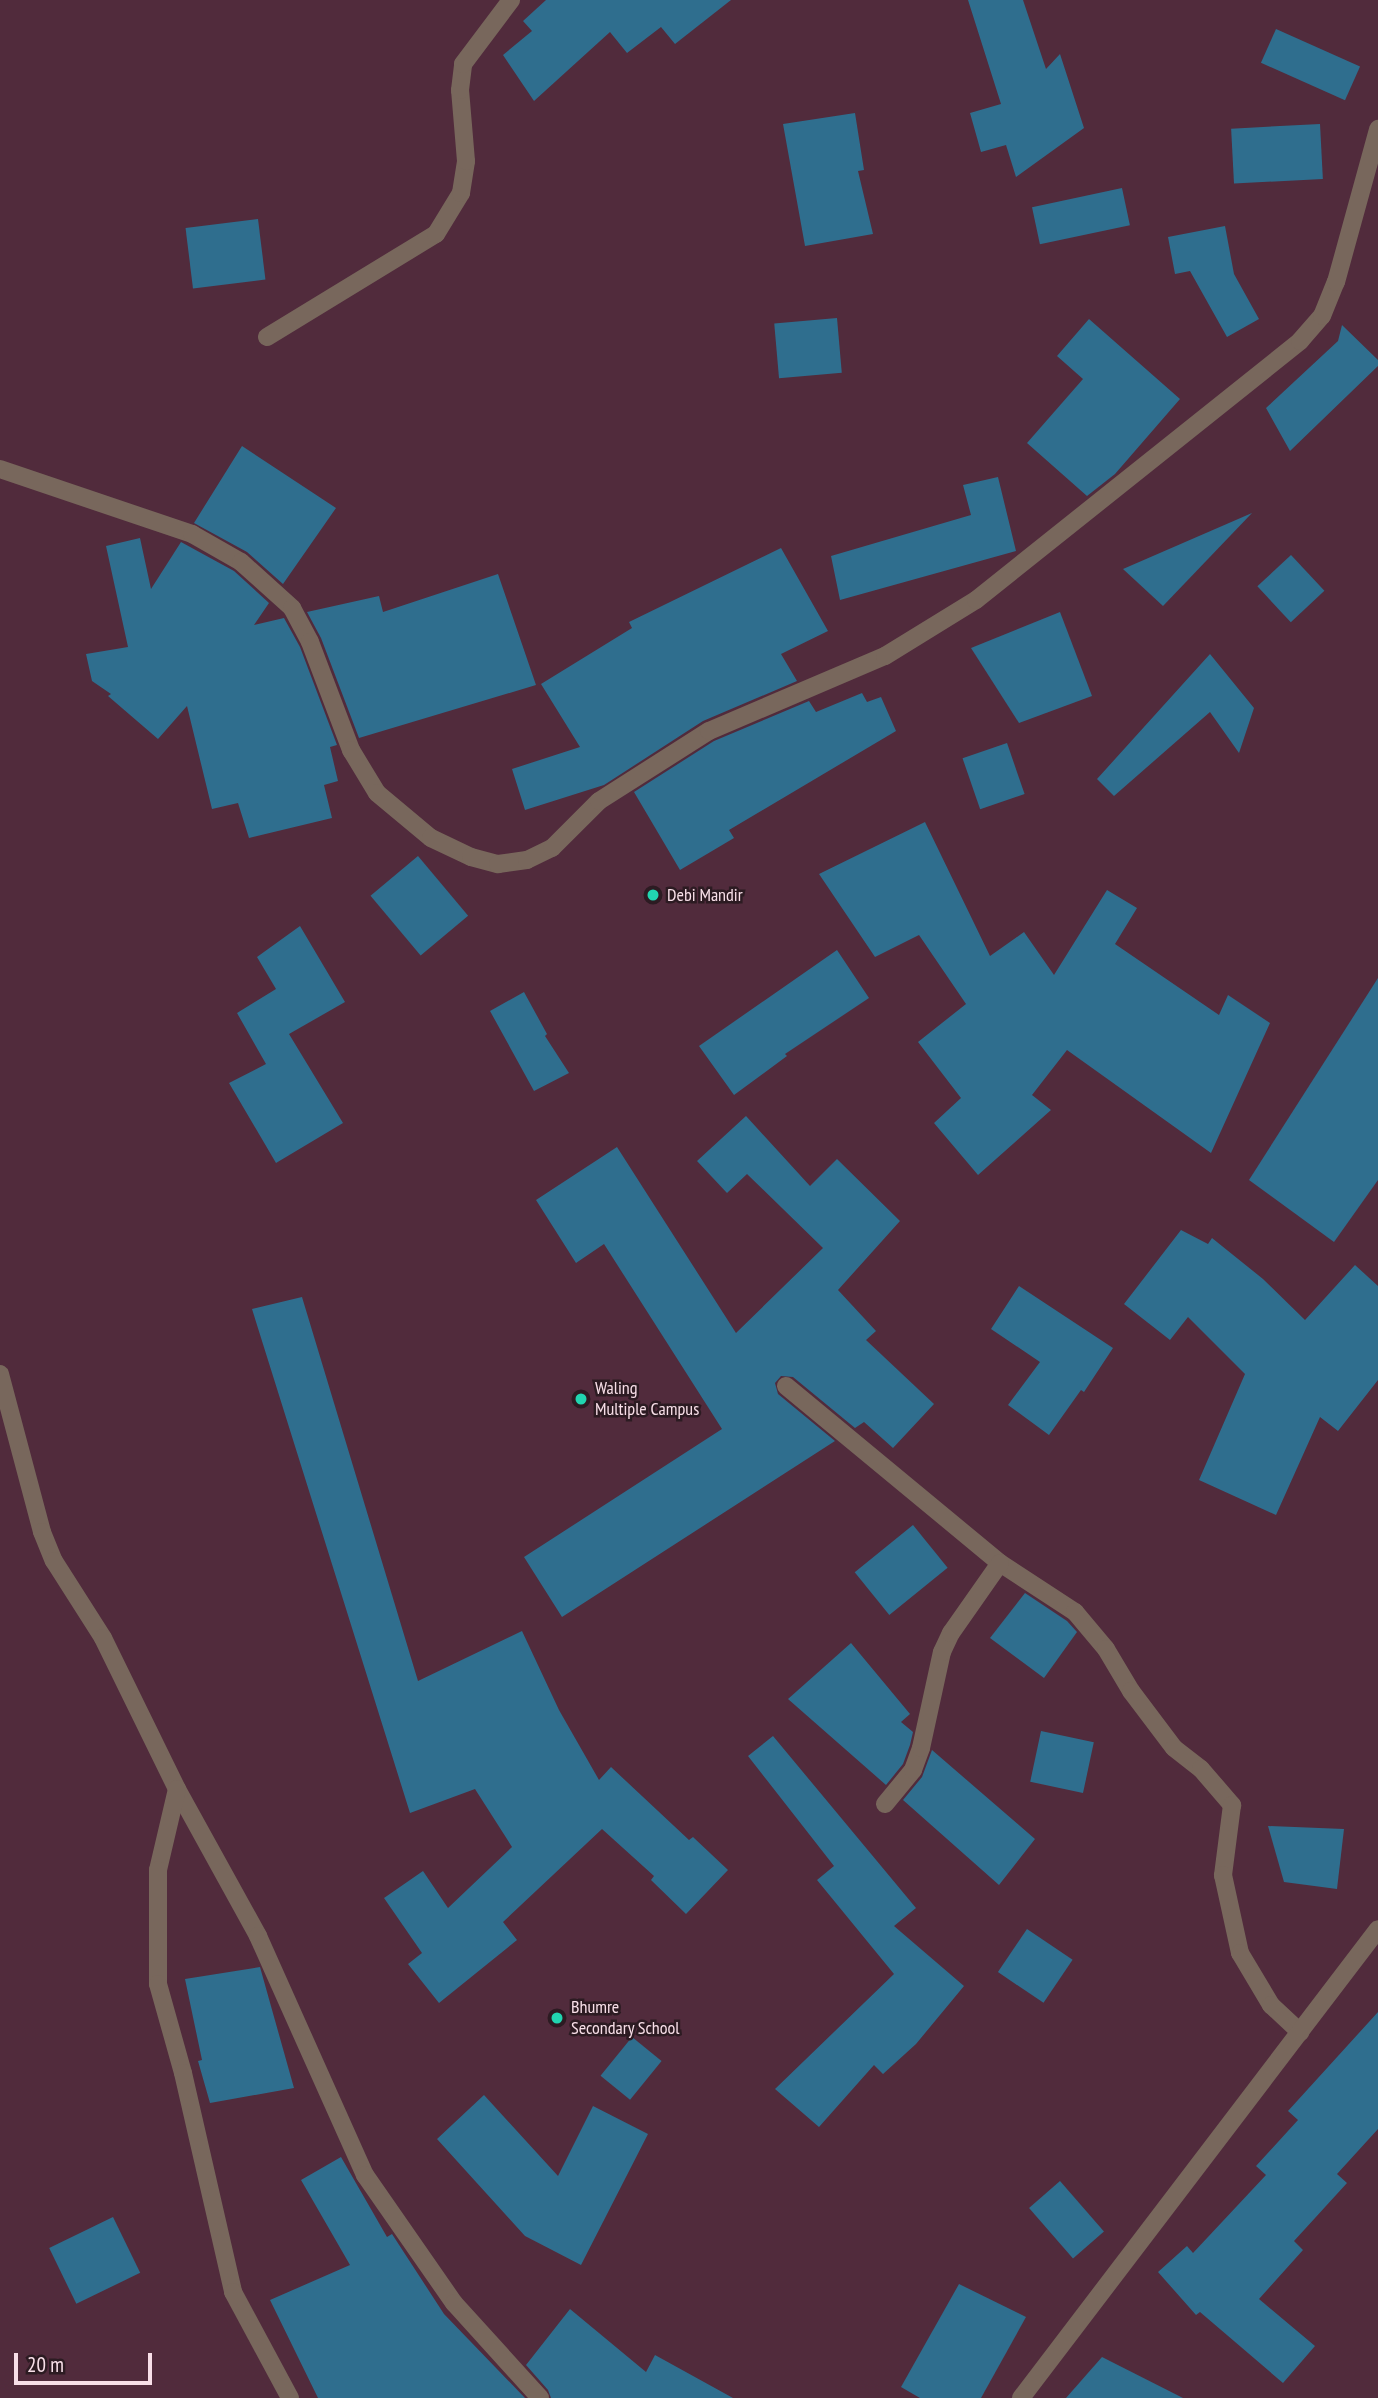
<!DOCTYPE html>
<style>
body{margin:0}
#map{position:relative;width:1378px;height:2398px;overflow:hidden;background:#512b3c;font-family:"PT Sans Narrow",sans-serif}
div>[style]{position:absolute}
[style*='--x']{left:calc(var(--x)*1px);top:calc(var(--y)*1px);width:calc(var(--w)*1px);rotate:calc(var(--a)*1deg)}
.building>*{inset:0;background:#2f6e8e;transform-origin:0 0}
.minor>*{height:18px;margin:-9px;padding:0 9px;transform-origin:9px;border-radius:9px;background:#78675c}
.dots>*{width:19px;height:19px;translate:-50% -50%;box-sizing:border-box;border:4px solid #2c1b22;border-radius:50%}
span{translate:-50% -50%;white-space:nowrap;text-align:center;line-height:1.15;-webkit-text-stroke:5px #2c1b22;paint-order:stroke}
.poi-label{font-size:18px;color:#f8dfe8}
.left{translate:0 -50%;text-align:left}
.scale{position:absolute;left:14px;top:2353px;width:138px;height:32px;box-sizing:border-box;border:4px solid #f8dfe8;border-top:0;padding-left:9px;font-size:21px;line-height:24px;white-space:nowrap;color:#f8dfe8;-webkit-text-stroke:5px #2c1b22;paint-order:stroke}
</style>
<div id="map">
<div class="building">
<i style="clip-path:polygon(546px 0,731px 0,675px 44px,661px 27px,627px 53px,610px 32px,534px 101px,503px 55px,532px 31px,523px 21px)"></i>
<i style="clip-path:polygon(968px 0,1023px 0,1046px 69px,1060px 54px,1084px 128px,1016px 177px,1006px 145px,981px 152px,970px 113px,1001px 104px)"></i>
<i style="left:1276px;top:29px;width:92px;height:37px;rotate:24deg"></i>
<i style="clip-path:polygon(855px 113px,864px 170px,858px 171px,873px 234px,805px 246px,783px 124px)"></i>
<i style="left:1320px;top:124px;width:55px;height:89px;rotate:87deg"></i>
<i style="left:1122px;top:188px;width:38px;height:92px;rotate:78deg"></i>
<i style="left:258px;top:219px;width:61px;height:73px;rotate:83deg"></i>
<i style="clip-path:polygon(1225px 226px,1234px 274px,1259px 319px,1227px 337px,1190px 271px,1175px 274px,1168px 237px)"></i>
<i style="left:837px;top:318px;width:55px;height:63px;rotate:85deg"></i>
<i style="clip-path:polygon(1089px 319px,1180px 399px,1115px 474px,1087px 496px,1027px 443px,1083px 379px,1057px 356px)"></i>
<i style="clip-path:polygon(1342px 325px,1378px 360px,1378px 366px,1290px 451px,1266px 408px,1338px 341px)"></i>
<i style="clip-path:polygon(242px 446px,336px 508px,283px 584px,247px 552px,194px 523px)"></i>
<i style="clip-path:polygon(998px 477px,1016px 551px,840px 600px,831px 556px,971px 515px,963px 485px)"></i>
<i style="clip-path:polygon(1252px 513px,1163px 606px,1123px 569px)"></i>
<i style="clip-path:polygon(140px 538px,151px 589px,181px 542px,234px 571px,269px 603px,254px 625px,284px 618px,300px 647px,337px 745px,330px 747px,338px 781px,324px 785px,332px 818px,249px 838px,238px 803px,212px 809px,187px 706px,158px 739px,108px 696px,111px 694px,92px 681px,86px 654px,128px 647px,106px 546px)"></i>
<i style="clip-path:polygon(781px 548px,828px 631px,781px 654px,797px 681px,703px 721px,604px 785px,525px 810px,512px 769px,580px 747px,541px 684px,632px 628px,629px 622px)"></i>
<i style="left:1291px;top:555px;width:49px;height:46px;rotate:47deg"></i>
<i style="clip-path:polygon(498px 574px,536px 685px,359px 738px,321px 638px,307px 612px,379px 596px,383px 612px)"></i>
<i style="clip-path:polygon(1060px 612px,1092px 696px,1019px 723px,971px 648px)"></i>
<i style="clip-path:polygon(1210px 654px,1254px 708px,1239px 753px,1210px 712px,1114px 796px,1097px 779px)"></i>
<i style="clip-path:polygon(862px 693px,867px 702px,881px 697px,896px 731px,729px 830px,734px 838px,680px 870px,634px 792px,714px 741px,809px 701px,816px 712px)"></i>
<i style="left:1007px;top:743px;width:54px;height:47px;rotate:71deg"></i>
<i style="clip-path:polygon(925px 822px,990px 956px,1024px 932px,1054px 975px,1107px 890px,1137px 908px,1115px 944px,1219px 1015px,1228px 995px,1270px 1023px,1211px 1153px,1067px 1050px,1032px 1095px,1051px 1110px,978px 1175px,934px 1123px,961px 1098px,918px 1042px,966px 1004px,919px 935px,875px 957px,819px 874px)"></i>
<i style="left:418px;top:856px;width:78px;height:62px;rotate:50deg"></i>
<i style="clip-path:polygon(300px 926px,345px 1002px,289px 1034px,343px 1123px,276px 1163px,229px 1083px,266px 1064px,237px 1013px,276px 989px,257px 957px)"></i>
<i style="clip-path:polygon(837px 950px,869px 998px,785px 1054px,787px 1056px,734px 1095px,699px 1046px)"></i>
<i style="clip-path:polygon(1378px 978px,1378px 1180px,1334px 1242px,1249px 1180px)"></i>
<i style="clip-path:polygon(524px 992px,547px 1034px,545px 1036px,569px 1073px,534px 1091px,490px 1011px)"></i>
<i style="clip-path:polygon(746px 1116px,810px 1186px,837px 1159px,900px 1221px,838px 1290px,876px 1331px,866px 1340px,934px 1404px,893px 1448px,864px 1422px,855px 1428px,793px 1377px,781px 1376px,775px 1383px,778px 1394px,835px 1441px,562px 1617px,524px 1557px,722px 1429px,604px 1244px,576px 1263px,536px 1200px,617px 1147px,736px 1333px,823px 1248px,747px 1174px,727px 1193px,697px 1161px)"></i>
<i style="clip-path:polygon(1181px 1230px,1208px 1244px,1212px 1238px,1263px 1279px,1305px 1320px,1355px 1265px,1378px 1286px,1378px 1380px,1338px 1431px,1320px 1417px,1276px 1515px,1199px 1480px,1245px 1374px,1188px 1317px,1170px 1340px,1124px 1304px)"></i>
<i style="clip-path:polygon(1019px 1286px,1113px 1348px,1084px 1392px,1081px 1390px,1049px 1435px,1008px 1405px,1040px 1362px,991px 1329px)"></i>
<i style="clip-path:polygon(302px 1297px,418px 1681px,522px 1631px,559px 1710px,599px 1780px,611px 1767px,689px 1840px,693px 1837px,728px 1870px,686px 1914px,651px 1880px,654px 1876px,602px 1829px,503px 1922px,517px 1940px,439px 2003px,408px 1964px,422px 1953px,384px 1898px,423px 1871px,448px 1908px,512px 1847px,475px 1789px,410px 1813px,252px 1309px)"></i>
<i style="left:913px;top:1525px;width:55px;height:75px;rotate:51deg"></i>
<i style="clip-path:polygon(1025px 1593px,1067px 1621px,1077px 1632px,1044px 1678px,990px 1638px)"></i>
<i style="clip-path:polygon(851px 1643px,910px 1714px,901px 1722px,913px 1732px,910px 1745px,903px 1764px,886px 1785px,788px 1699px)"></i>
<i style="left:1041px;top:1731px;width:54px;height:52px;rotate:12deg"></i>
<i style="clip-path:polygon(773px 1736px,916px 1908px,894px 1926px,964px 1986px,916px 2044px,883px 2074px,874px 2065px,819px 2127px,775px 2089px,894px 1974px,817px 1880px,834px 1866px,748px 1756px)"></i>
<i style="clip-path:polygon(932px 1750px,1035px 1839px,999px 1885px,903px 1800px,922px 1777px)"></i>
<i style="clip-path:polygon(1268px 1826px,1344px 1829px,1337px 1889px,1284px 1882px)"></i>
<i style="left:1027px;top:1929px;width:55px;height:52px;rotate:34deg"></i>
<i style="clip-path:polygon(260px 1967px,294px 2088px,210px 2103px,198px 2061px,202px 2060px,185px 1979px)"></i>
<i style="clip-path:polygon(1378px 2012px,1378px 2129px,1337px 2174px,1347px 2183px,1294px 2241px,1303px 2250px,1259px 2299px,1315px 2346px,1283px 2383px,1200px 2312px,1196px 2315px,1158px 2272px,1187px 2246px,1193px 2253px,1266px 2175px,1256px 2166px,1298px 2120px,1288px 2111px)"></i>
<i style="left:632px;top:2037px;width:38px;height:50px;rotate:39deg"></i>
<i style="clip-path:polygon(484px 2095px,558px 2176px,593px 2106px,648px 2134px,581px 2265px,525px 2236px,437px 2139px)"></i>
<i style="clip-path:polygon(341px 2157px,387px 2237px,392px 2234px,444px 2314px,525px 2398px,318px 2398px,270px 2300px,350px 2265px,301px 2180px)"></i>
<i style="left:1060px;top:2181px;width:67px;height:41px;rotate:49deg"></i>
<i style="left:113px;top:2217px;width:62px;height:71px;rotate:64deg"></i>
<i style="clip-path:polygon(959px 2284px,1026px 2317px,981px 2398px,920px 2398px,901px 2387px)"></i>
<i style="clip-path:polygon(570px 2309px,646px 2372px,655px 2355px,733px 2398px,551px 2398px,548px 2390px,526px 2365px)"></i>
<i style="clip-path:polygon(1102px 2357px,1183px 2398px,1066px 2398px)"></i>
</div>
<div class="minor">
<i style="--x:267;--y:337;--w:198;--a:-31.4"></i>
<i style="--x:436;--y:234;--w:48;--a:-58.6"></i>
<i style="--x:461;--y:193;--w:32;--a:-81"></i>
<i style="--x:466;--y:161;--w:71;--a:-94.8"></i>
<i style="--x:460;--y:90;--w:26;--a:-83"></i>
<i style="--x:463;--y:64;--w:80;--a:-53.1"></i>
<i style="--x:0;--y:469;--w:203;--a:18.7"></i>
<i style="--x:192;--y:534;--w:56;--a:29.7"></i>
<i style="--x:241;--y:562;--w:69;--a:42"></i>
<i style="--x:292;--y:608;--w:38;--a:62"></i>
<i style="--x:310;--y:642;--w:116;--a:69.2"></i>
<i style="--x:351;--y:750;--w:50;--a:58.8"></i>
<i style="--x:377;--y:793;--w:70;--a:39.8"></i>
<i style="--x:431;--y:838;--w:44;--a:25.4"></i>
<i style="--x:471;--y:857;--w:28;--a:15"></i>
<i style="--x:498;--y:864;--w:29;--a:-8"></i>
<i style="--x:527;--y:860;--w:28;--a:-26"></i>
<i style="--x:552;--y:848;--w:66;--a:-45"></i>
<i style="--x:599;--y:801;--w:130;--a:-32.5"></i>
<i style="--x:709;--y:731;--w:191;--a:-23.1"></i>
<i style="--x:885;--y:656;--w:107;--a:-31.6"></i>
<i style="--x:976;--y:600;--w:415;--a:-38.6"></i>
<i style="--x:1300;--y:341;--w:33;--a:-49"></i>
<i style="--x:1322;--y:316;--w:37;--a:-68"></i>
<i style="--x:1336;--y:282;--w:159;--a:-74.6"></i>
<i style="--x:0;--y:1374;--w:163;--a:75.1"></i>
<i style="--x:42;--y:1532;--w:31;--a:68"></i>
<i style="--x:54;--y:1561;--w:91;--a:57.5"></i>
<i style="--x:103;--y:1638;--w:168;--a:63.9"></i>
<i style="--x:177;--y:1789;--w:168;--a:61.1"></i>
<i style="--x:258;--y:1936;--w:262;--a:65.9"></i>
<i style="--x:365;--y:2175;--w:156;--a:55.2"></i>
<i style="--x:454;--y:2303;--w:128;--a:47.8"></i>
<i style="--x:786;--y:1386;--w:278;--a:39.6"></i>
<i style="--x:1000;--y:1563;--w:90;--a:33.2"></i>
<i style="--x:1075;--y:1612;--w:48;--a:50"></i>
<i style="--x:1106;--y:1649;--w:49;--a:59.2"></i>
<i style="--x:1131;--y:1691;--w:71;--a:53"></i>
<i style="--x:1174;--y:1748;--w:34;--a:38"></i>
<i style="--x:1201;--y:1769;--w:48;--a:49.3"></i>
<i style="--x:1232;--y:1805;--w:71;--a:97.3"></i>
<i style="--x:1223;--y:1875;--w:80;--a:77.7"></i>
<i style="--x:1240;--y:1953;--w:61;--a:59.2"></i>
<i style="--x:1271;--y:2005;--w:40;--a:43"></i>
<i style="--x:177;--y:1789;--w:83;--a:103.2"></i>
<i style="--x:158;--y:1870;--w:114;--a:90"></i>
<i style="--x:158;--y:1984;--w:92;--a:74.3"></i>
<i style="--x:183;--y:2073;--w:225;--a:77.1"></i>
<i style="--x:233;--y:2292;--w:120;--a:61.7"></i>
<i style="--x:885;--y:1804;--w:44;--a:-50.5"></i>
<i style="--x:913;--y:1770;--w:23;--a:-70"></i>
<i style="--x:921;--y:1748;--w:98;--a:-77.7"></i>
<i style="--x:942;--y:1652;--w:21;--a:-65"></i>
<i style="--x:951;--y:1633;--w:85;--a:-55"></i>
<i style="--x:1021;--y:2398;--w:589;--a:-52.72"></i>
</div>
<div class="dots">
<i style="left:653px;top:895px;background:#21d5b0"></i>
<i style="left:581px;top:1399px;background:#21d5b0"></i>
<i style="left:557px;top:2018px;background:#21d5b0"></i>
</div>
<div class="poi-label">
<span class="left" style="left:667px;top:895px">Debi Mandir</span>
<span class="left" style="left:595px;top:1399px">Waling<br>Multiple Campus</span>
<span class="left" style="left:571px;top:2018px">Bhumre<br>Secondary School</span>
</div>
<div class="scale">20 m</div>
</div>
